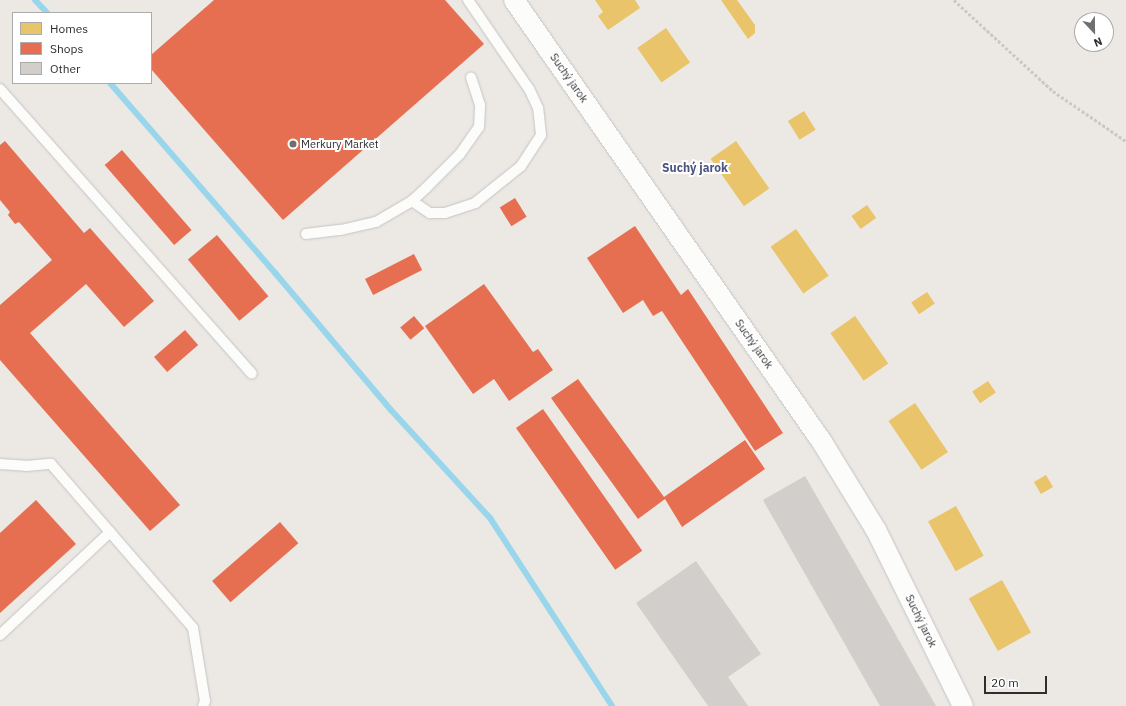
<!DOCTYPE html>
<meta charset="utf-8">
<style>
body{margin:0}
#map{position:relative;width:1126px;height:706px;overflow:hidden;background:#ece8e4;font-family:"IBM Plex Sans",sans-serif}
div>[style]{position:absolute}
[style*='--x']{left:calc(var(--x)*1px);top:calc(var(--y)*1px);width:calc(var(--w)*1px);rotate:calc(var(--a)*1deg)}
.homes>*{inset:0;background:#e9c46a;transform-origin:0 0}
.shops>*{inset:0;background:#e76f51;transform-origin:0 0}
.stream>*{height:6px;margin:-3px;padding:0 3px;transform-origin:3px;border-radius:3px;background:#99d6ec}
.building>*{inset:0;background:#d1cecb}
.path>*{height:2.5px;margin-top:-1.25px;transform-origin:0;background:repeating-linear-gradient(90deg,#c9c9c8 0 3px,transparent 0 5px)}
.roads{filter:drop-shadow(0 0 1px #c5c4c5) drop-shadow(0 0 1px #c5c4c5)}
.lane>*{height:10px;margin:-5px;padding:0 5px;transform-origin:5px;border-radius:5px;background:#fcfcfb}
.street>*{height:20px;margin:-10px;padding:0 10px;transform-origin:10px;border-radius:10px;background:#fcfcfb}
.dots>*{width:11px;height:11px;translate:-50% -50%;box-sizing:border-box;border:2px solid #fff;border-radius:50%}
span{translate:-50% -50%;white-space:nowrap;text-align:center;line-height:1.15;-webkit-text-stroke:4px #fff;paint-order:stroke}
.street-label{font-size:11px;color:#2e2e2e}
.poi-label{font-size:11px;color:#2e2e2e}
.left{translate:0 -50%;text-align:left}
.neighbourhood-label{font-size:12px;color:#4d5680;font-weight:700}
.legend{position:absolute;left:12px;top:12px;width:140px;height:72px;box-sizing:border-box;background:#fff;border:1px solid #ababab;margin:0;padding:5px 7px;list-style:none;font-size:12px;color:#2e2e2e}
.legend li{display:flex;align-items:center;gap:8px;height:20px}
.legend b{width:20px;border:1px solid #ababab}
.north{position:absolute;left:1074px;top:12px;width:40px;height:40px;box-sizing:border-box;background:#fff;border:1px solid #ababab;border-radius:50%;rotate:158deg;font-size:11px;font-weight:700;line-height:16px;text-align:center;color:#2e2e2e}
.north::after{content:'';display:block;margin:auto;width:14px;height:18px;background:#706f6e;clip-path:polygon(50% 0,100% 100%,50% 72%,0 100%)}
.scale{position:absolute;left:984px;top:676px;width:63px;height:18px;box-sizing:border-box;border:2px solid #2e2e2e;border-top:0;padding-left:5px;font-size:12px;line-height:14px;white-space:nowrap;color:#2e2e2e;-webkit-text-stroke:3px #fff;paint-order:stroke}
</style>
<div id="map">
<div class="homes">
<i style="clip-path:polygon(595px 0,635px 0,640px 8px,608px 30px,598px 16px,603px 12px)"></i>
<i style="clip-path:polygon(721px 0,737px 0,755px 25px,755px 33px,748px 39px)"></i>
<i style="left:666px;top:28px;width:42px;height:35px;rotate:55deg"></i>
<i style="left:804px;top:111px;width:22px;height:19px;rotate:58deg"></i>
<i style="left:736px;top:141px;width:58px;height:31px;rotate:55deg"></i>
<i style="left:867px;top:205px;width:16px;height:19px;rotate:55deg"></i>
<i style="left:796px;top:229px;width:57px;height:31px;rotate:55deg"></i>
<i style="left:927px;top:292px;width:14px;height:19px;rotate:56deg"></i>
<i style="left:855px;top:316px;width:58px;height:30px;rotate:55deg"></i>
<i style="left:988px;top:381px;width:14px;height:19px;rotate:56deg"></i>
<i style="left:915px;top:403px;width:59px;height:32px;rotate:56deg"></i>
<i style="left:1046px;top:475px;width:14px;height:14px;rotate:60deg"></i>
<i style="left:956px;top:506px;width:57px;height:32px;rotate:61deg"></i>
<i style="left:1002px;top:580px;width:60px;height:38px;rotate:61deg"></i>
</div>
<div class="shops">
<i style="clip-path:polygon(214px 0,445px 0,484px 44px,283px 220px,151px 69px,151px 55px)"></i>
<i style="clip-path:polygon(5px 141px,84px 233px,90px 228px,154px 301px,124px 327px,86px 284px,30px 333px,180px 505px,150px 531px,0 360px,0 305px,52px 260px,19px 222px,15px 224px,8px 215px,10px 212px,0 200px,0 145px)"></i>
<i style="left:122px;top:150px;width:106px;height:23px;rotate:49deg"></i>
<i style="left:515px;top:198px;width:22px;height:18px;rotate:58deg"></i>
<i style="clip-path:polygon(635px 226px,681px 295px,688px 289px,783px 433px,755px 451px,662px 311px,653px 316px,643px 300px,623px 313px,587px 258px)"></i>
<i style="left:217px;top:235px;width:80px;height:38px;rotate:50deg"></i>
<i style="left:414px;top:254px;width:18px;height:55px;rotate:63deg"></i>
<i style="clip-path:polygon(484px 284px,533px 352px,538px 349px,553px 370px,509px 401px,494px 379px,473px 394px,425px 326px)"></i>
<i style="left:414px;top:316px;width:16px;height:18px;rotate:50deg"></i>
<i style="left:185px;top:330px;width:20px;height:41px;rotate:49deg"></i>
<i style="clip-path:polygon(578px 379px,664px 497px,745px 440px,765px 469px,682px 527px,665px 499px,638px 519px,551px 398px)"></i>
<i style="left:543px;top:409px;width:173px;height:33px;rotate:55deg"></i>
<i style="clip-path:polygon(36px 500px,76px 544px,0 613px,0 533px)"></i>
<i style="left:280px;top:522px;width:28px;height:90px;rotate:49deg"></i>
</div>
<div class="stream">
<i style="--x:35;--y:0;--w:18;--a:47"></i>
<i style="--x:110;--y:83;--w:253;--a:49"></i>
<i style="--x:276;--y:274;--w:178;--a:49.8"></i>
<i style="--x:391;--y:410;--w:147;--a:47.5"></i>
<i style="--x:490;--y:518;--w:224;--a:57"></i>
</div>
<div class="building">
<i style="clip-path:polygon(805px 476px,862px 575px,936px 706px,880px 706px,763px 500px)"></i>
<i style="clip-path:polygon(696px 561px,761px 654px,728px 677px,748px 706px,708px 706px,636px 603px)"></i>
</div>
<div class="path">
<i style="--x:954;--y:0;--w:134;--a:42.6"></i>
<i style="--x:1053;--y:91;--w:88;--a:34.4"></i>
</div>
<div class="roads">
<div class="lane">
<i style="--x:0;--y:89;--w:380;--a:48.5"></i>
<i style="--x:412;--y:201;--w:22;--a:34"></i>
<i style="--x:430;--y:213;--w:15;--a:0"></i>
<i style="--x:445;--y:213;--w:32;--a:-18"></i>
<i style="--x:475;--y:203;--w:59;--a:-38.8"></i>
<i style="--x:521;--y:166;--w:37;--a:-57"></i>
<i style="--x:541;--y:135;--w:27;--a:-96"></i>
<i style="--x:538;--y:108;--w:21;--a:-115"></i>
<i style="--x:529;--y:89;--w:108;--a:-124.4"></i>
<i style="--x:306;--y:234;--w:35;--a:-7"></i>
<i style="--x:341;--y:230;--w:36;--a:-13"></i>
<i style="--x:376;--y:222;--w:42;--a:-30.3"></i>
<i style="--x:412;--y:201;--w:19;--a:-43"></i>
<i style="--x:426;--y:188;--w:48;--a:-45"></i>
<i style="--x:460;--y:154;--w:33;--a:-55"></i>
<i style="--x:479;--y:127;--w:22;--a:-87"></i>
<i style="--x:480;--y:105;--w:29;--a:-108"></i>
<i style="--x:0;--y:464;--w:26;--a:4"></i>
<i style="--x:26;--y:466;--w:25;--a:-5"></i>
<i style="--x:51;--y:464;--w:217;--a:49.1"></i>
<i style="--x:193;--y:628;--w:74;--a:80.7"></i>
<i style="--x:205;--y:701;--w:5;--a:112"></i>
<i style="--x:0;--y:635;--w:151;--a:-43.1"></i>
</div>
<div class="street">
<i style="--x:514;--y:0;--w:539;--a:55.13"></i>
<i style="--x:822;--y:442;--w:103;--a:58.5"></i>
<i style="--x:876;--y:530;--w:196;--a:63.7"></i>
</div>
</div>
<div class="dots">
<i style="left:293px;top:144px;background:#706f6e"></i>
</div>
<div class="street-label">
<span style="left:569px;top:78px;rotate:55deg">Suchý jarok</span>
<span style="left:754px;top:344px;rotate:55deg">Suchý jarok</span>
<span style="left:921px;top:621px;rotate:64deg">Suchý jarok</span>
</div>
<div class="poi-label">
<span class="left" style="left:301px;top:144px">Merkury Market</span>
</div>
<div class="neighbourhood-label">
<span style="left:695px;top:168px">Suchý jarok</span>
</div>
<ul class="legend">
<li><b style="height:11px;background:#e9c46a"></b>Homes</li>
<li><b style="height:11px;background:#e76f51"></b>Shops</li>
<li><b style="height:11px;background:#d1cecb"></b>Other</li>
</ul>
<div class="north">N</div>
<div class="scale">20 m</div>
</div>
